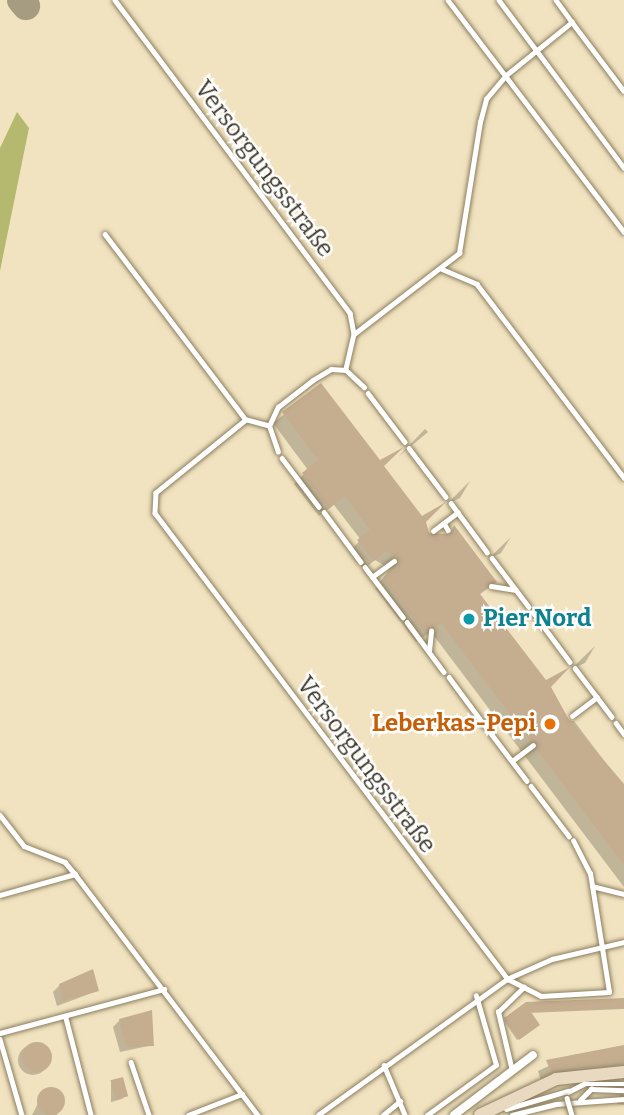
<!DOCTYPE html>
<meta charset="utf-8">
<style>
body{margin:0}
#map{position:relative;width:624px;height:1115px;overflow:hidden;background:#f1e3c0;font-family:Bitter,serif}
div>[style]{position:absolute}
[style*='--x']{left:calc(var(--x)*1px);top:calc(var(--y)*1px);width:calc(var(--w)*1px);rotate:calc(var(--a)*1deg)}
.green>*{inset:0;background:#b5b970}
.shadow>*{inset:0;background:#0003}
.round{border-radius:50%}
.taxiway>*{height:28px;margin:-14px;padding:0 14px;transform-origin:14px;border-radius:14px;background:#a69c82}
.building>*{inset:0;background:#c5ad90;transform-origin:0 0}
.roads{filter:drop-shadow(0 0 2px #8b7e5e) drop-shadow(0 0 2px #8b7e5e)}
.lane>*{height:4.5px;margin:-2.25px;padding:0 2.25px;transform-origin:2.25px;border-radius:2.25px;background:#fff}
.street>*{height:8px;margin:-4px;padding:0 4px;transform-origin:4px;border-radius:4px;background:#fff}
.secondary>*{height:12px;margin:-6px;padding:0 6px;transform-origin:6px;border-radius:6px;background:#e8d9c0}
.bridges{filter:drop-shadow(0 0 2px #8b7e5e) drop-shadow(0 0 2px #8b7e5e)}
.lane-bridge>*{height:4.5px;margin:-2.25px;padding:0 2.25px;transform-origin:2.25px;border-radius:2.25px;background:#fff}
.dots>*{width:19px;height:19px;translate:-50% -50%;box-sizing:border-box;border:4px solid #fff;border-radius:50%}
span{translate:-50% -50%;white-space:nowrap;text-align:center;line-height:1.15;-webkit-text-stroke:5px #fff;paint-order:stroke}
.street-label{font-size:24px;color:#3c3729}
.culture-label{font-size:24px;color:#0d838f;font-weight:700}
.left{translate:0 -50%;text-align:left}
.food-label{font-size:24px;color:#c56008;font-weight:700}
.right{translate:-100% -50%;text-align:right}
</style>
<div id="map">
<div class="green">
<i style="clip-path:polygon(17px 112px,29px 128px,0 271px,0 148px)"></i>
</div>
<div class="shadow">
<i style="clip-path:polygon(321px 385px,425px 521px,427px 535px,446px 536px,454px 528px,494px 581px,479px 595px,567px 720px,574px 721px,624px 787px,624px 887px,431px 632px,416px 642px,375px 588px,390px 569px,375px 560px,364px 569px,349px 551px,361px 540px,334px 505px,319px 516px,294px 484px,308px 470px,273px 423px)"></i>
<i style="clip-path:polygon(425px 429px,428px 432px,398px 457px)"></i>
<i style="clip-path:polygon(470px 481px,460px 498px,446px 505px)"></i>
<i style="clip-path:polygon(511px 537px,501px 553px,487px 560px)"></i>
<i style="clip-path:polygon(595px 646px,585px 663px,570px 670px)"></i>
<i style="clip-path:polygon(60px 985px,97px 991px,57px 1006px,53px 992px)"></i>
<i style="clip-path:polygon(624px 1000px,624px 1009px,529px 1013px,537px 1024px,517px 1040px,504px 1021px,527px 1004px)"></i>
<i style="clip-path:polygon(120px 1020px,153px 1045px,120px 1052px,113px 1027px)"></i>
<i class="round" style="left:18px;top:1045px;width:30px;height:30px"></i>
<i style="clip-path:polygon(624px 1050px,624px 1105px,617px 1104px,624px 1082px,618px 1073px,541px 1081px,538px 1071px,572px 1055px)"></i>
<i style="clip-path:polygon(111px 1082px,126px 1095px,122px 1099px,111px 1102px)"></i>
<i style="clip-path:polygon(45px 1090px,58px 1091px,63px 1102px,57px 1115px,32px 1115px)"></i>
</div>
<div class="taxiway">
<i style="--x:21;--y:0;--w:8;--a:50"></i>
</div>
<div class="building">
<i style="clip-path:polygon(321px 383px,380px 460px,404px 447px,384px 466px,422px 516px,446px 502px,426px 522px,429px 533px,450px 534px,454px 525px,497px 582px,480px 594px,546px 680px,570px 667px,551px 687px,568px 718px,624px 784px,624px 865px,441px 623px,426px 634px,383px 578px,398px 567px,397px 558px,386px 551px,374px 561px,357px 540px,370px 530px,345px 496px,329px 508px,302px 473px,318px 460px,282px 412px)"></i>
<i style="clip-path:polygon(93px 969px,99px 991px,63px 1001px,59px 984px)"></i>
<i style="clip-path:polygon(624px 998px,624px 1008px,531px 1012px,540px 1025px,519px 1040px,504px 1018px,526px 1002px)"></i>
<i style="clip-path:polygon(152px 1010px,154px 1046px,126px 1047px,119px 1019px)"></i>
<i class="round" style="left:22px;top:1042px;width:30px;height:30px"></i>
<i style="clip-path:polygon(624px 1045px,624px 1063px,551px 1072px,546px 1060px)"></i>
<i style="left:123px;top:1077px;width:20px;height:13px;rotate:75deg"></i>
<i class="round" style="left:37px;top:1087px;width:28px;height:28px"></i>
</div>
<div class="roads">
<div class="lane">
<i style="--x:115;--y:0;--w:391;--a:53.1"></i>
<i style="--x:350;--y:313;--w:21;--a:79"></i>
<i style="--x:354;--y:334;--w:37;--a:103"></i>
<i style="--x:448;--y:0;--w:291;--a:52.8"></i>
<i style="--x:499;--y:0;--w:209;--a:53.3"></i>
<i style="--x:556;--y:0;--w:27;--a:54"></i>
<i style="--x:105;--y:234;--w:233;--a:52.8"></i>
<i style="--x:442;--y:269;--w:38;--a:23"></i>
<i style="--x:477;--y:284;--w:243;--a:52.8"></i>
<i style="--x:354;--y:334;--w:133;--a:-37.6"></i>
<i style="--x:459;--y:253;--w:133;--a:-80.9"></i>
<i style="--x:480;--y:122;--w:24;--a:-75"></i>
<i style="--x:486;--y:99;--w:30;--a:-50"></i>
<i style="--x:505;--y:76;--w:86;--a:-38.9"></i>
<i style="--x:572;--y:22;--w:86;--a:53"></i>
<i style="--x:368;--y:393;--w:61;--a:52.9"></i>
<i style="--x:269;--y:426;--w:24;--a:-165"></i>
<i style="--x:246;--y:420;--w:116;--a:141"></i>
<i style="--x:156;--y:493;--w:20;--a:93"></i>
<i style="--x:155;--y:513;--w:585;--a:52.86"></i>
<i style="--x:508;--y:979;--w:233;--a:144.3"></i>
<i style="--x:409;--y:448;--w:61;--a:52.9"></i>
<i style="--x:278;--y:452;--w:28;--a:-109"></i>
<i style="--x:269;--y:426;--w:21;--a:-65"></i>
<i style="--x:278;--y:407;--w:44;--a:-37.6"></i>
<i style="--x:313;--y:380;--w:21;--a:-31"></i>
<i style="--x:331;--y:369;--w:15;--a:4"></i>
<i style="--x:346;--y:370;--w:25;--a:43"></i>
<i style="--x:282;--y:458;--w:61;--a:52.9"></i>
<i style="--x:451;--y:503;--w:61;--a:53.7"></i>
<i style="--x:324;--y:512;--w:62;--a:53.5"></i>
<i style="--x:444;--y:523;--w:8;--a:60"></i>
<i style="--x:433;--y:531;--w:31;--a:-37"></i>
<i style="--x:492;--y:558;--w:61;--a:52.9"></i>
<i style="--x:365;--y:567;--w:63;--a:52.8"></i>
<i style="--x:372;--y:577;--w:27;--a:-36"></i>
<i style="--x:491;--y:586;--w:25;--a:9"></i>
<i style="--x:533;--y:612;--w:62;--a:53.5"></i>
<i style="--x:407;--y:622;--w:62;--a:53.5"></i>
<i style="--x:429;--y:651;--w:20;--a:-84"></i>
<i style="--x:575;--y:668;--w:61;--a:52.9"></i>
<i style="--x:449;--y:677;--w:62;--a:53.5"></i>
<i style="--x:572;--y:716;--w:31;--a:-37"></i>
<i style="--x:616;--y:723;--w:14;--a:54"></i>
<i style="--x:490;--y:732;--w:61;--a:52.9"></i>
<i style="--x:512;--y:761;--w:26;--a:-37"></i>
<i style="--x:531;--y:786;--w:63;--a:52.8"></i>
<i style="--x:0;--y:815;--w:39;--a:52"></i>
<i style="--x:24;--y:846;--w:44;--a:21.3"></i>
<i style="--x:65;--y:862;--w:16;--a:50"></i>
<i style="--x:75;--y:874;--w:303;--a:52.8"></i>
<i style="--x:592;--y:886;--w:33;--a:14"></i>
<i style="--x:0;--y:895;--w:78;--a:-15.6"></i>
<i style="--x:509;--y:978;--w:47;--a:-23.8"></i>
<i style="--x:552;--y:959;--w:74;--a:-13.3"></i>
<i style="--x:508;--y:979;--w:37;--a:27"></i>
<i style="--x:541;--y:996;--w:68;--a:-3.4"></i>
<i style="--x:609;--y:992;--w:120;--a:-99.1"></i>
<i style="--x:590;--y:874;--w:37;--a:-117"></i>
<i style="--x:66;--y:1018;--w:100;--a:75.5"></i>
<i style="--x:0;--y:1033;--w:170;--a:-15"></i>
<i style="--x:0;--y:1039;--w:79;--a:73.9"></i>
<i style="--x:131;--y:1062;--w:56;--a:71.2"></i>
<i style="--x:384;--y:1065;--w:54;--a:67.2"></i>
<i style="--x:512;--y:1071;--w:61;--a:-103.3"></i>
<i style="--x:498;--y:1012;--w:36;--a:-44"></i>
<i style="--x:568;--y:1092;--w:18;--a:-27"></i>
<i style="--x:584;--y:1084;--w:40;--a:0"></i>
<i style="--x:580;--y:1100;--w:16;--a:-45"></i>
<i style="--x:591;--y:1089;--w:33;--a:2"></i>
<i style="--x:506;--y:1109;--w:65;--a:-16.2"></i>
<i style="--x:188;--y:1115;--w:58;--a:-21.3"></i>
<i style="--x:383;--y:1115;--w:22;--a:-39"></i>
<i style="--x:427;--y:1115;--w:85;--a:-35.9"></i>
<i style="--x:496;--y:1065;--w:72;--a:-106.2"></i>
<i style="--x:512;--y:1115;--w:45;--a:-14"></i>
<i style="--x:556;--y:1104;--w:68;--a:-4.2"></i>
</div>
<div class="street">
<i style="--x:454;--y:1115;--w:99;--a:-37.2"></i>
</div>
<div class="secondary">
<i style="--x:480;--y:1115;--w:84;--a:-25.3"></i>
<i style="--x:556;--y:1079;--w:68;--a:-5.9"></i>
</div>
</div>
<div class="bridges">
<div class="lane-bridge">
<i style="--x:567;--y:1098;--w:18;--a:74"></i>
</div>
</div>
<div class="dots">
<i style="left:469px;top:619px;background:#0f9aa8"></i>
<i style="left:550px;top:724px;background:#e8710a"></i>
</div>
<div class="street-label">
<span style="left:264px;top:169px;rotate:53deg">Versorgungsstraße</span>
<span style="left:366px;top:765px;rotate:53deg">Versorgungsstraße</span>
</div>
<div class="culture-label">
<span class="left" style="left:483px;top:619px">Pier Nord</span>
</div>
<div class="food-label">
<span class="right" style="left:536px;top:724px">Leberkas-Pepi</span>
</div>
</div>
